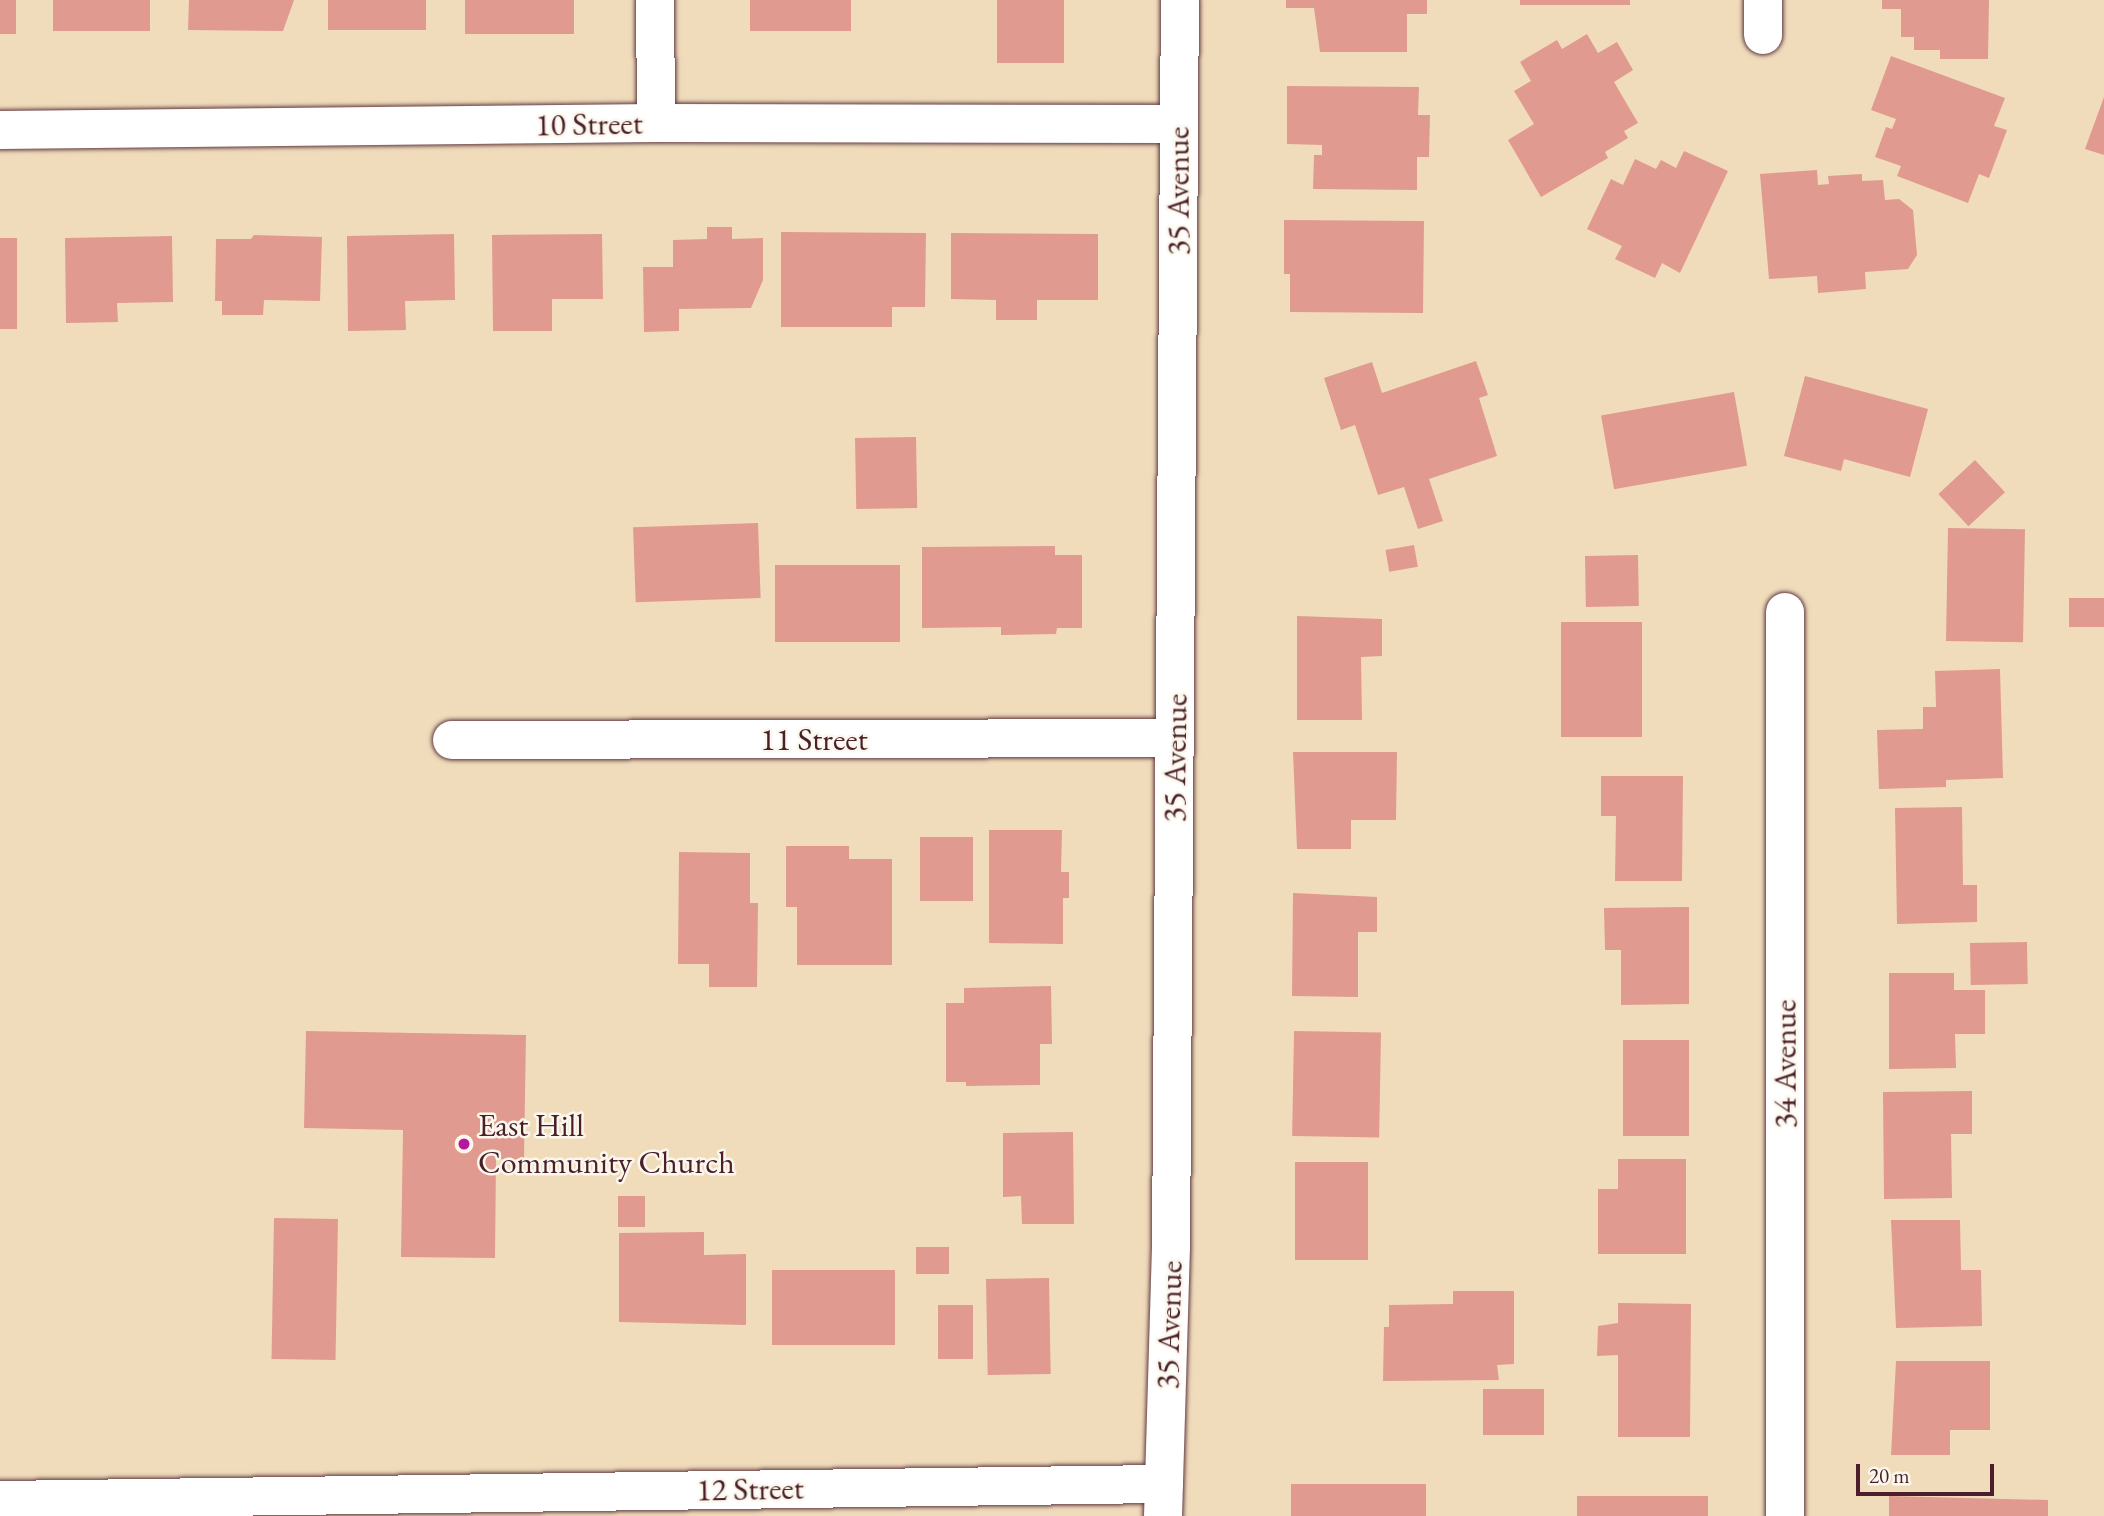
<!DOCTYPE html>
<style>
body{margin:0}
#map{position:relative;width:2104px;height:1516px;overflow:hidden;background:#f0dcbb;font-family:"EB Garamond",serif}
div>[style]{position:absolute}
[style*='--x']{left:calc(var(--x)*1px);top:calc(var(--y)*1px);width:calc(var(--w)*1px);rotate:calc(var(--a)*1deg)}
.building>*{inset:0;background:#e09a90;transform-origin:0 0}
.roads{filter:drop-shadow(0 0 2px #633b41) drop-shadow(0 0 2px #633b41)}
.minor>*{height:38px;margin:-19px;padding:0 19px;transform-origin:19px;border-radius:19px;background:#fff}
.dots>*{width:19px;height:19px;translate:-50% -50%;box-sizing:border-box;border:4px solid #fbf7ec;border-radius:50%}
span{translate:-50% -50%;white-space:nowrap;text-align:center;line-height:1.15;-webkit-text-stroke:5px #fbf7ec;paint-order:stroke}
.street-label{font-size:32px;color:#4a1f2b}
.poi-label{font-size:32px;color:#4a1f2b}
.left{translate:0 -50%;text-align:left}
.scale{position:absolute;left:1856px;top:1464px;width:138px;height:32px;box-sizing:border-box;border:4px solid #4a1f2b;border-top:0;padding-left:9px;font-size:21px;line-height:24px;white-space:nowrap;color:#4a1f2b;-webkit-text-stroke:5px #fbf7ec;paint-order:stroke}
</style>
<div id="map">
<div class="building">
<i style="left:0;top:0;width:16px;height:34px"></i>
<i style="left:53px;top:0;width:97px;height:31px"></i>
<i style="clip-path:polygon(189px 0,294px 0,283px 31px,188px 30px)"></i>
<i style="left:328px;top:0;width:98px;height:30px"></i>
<i style="left:465px;top:0;width:109px;height:34px"></i>
<i style="left:750px;top:0;width:101px;height:31px"></i>
<i style="left:997px;top:0;width:67px;height:63px"></i>
<i style="clip-path:polygon(1286px 0,1427px 0,1427px 14px,1407px 14px,1407px 52px,1320px 52px,1314px 8px,1286px 8px)"></i>
<i style="left:1520px;top:0;width:110px;height:5px"></i>
<i style="clip-path:polygon(1882px 0,1989px 0,1988px 59px,1940px 59px,1940px 50px,1914px 50px,1914px 37px,1901px 37px,1901px 9px,1882px 9px)"></i>
<i style="clip-path:polygon(1587px 34px,1598px 53px,1617px 42px,1633px 70px,1614px 82px,1638px 123px,1624px 131px,1628px 138px,1605px 152px,1608px 158px,1541px 197px,1508px 140px,1534px 124px,1514px 91px,1531px 81px,1520px 62px,1557px 40px,1562px 49px)"></i>
<i style="clip-path:polygon(1891px 56px,2005px 98px,1994px 126px,2007px 130px,1989px 178px,1979px 174px,1968px 203px,1897px 176px,1901px 166px,1875px 157px,1886px 127px,1892px 129px,1896px 119px,1871px 110px)"></i>
<i style="clip-path:polygon(1287px 86px,1419px 87px,1418px 115px,1430px 115px,1429px 157px,1417px 157px,1417px 190px,1313px 189px,1314px 155px,1322px 155px,1322px 145px,1287px 144px)"></i>
<i style="clip-path:polygon(2104px 97px,2104px 155px,2085px 149px)"></i>
<i style="clip-path:polygon(1684px 151px,1728px 171px,1680px 273px,1662px 263px,1655px 278px,1615px 259px,1622px 246px,1587px 229px,1611px 179px,1623px 185px,1635px 159px,1656px 169px,1661px 160px,1676px 168px)"></i>
<i style="clip-path:polygon(1817px 170px,1818px 185px,1829px 184px,1828px 176px,1862px 174px,1862px 181px,1883px 180px,1885px 200px,1899px 199px,1913px 210px,1917px 255px,1908px 269px,1865px 272px,1866px 289px,1818px 293px,1817px 276px,1769px 279px,1760px 174px)"></i>
<i style="clip-path:polygon(1284px 220px,1424px 221px,1423px 313px,1290px 312px,1290px 274px,1284px 274px)"></i>
<i style="clip-path:polygon(707px 227px,732px 227px,732px 239px,763px 238px,763px 280px,751px 308px,679px 309px,679px 331px,644px 332px,643px 267px,673px 267px,673px 240px,707px 239px)"></i>
<i style="clip-path:polygon(781px 232px,926px 233px,925px 307px,892px 307px,892px 327px,781px 327px)"></i>
<i style="clip-path:polygon(951px 233px,1098px 234px,1098px 300px,1037px 300px,1037px 320px,996px 320px,996px 300px,951px 299px)"></i>
<i style="clip-path:polygon(454px 234px,455px 300px,405px 301px,406px 330px,348px 331px,347px 236px)"></i>
<i style="clip-path:polygon(602px 234px,603px 299px,552px 299px,552px 331px,493px 331px,492px 235px)"></i>
<i style="clip-path:polygon(254px 235px,322px 237px,320px 301px,264px 300px,263px 315px,222px 315px,222px 301px,215px 301px,216px 239px,251px 239px)"></i>
<i style="clip-path:polygon(172px 236px,173px 302px,117px 303px,118px 322px,66px 323px,65px 238px)"></i>
<i style="left:0;top:238px;width:17px;height:91px"></i>
<i style="clip-path:polygon(1476px 361px,1488px 395px,1479px 398px,1497px 456px,1429px 479px,1443px 521px,1418px 529px,1404px 487px,1378px 495px,1355px 425px,1341px 430px,1324px 378px,1372px 362px,1382px 393px)"></i>
<i style="clip-path:polygon(1805px 376px,1928px 409px,1910px 477px,1844px 459px,1841px 471px,1784px 456px)"></i>
<i style="left:1734px;top:392px;width:75px;height:135px;rotate:80deg"></i>
<i style="left:916px;top:437px;width:71px;height:61px;rotate:89deg"></i>
<i style="left:1975px;top:460px;width:44px;height:50px;rotate:47deg"></i>
<i style="left:758px;top:523px;width:75px;height:125px;rotate:88deg"></i>
<i style="left:1948px;top:528px;width:77px;height:113px;rotate:1deg"></i>
<i style="left:1414px;top:545px;width:22px;height:29px;rotate:80deg"></i>
<i style="clip-path:polygon(1055px 546px,1055px 555px,1082px 555px,1082px 628px,1057px 628px,1056px 634px,1001px 635px,1001px 627px,922px 628px,922px 547px)"></i>
<i style="left:1638px;top:555px;width:51px;height:53px;rotate:89deg"></i>
<i style="left:775px;top:565px;width:125px;height:77px"></i>
<i style="left:2069px;top:598px;width:35px;height:29px"></i>
<i style="clip-path:polygon(1297px 616px,1382px 619px,1382px 656px,1361px 657px,1362px 720px,1297px 720px)"></i>
<i style="left:1642px;top:622px;width:115px;height:81px;rotate:90deg"></i>
<i style="clip-path:polygon(2000px 669px,2003px 778px,1946px 780px,1946px 787px,1879px 789px,1877px 730px,1923px 729px,1923px 707px,1936px 707px,1935px 671px)"></i>
<i style="clip-path:polygon(1293px 752px,1397px 752px,1396px 820px,1351px 820px,1351px 849px,1297px 849px)"></i>
<i style="clip-path:polygon(1601px 776px,1683px 776px,1682px 881px,1615px 881px,1616px 816px,1601px 816px)"></i>
<i style="clip-path:polygon(1962px 807px,1963px 885px,1977px 885px,1977px 922px,1897px 924px,1895px 808px)"></i>
<i style="clip-path:polygon(989px 830px,1062px 830px,1061px 872px,1069px 872px,1069px 898px,1063px 898px,1063px 944px,989px 943px)"></i>
<i style="left:920px;top:837px;width:53px;height:64px"></i>
<i style="clip-path:polygon(786px 846px,849px 846px,849px 859px,892px 859px,892px 965px,797px 965px,797px 907px,786px 907px)"></i>
<i style="clip-path:polygon(679px 852px,750px 853px,750px 903px,758px 903px,757px 987px,709px 987px,709px 964px,678px 964px)"></i>
<i style="clip-path:polygon(1293px 893px,1377px 897px,1377px 932px,1358px 932px,1358px 997px,1292px 996px)"></i>
<i style="clip-path:polygon(1689px 907px,1689px 1004px,1621px 1005px,1621px 950px,1605px 950px,1604px 908px)"></i>
<i style="left:2027px;top:942px;width:42px;height:57px;rotate:89deg"></i>
<i style="clip-path:polygon(1889px 973px,1954px 973px,1954px 990px,1985px 990px,1985px 1034px,1955px 1034px,1956px 1068px,1889px 1069px)"></i>
<i style="clip-path:polygon(1051px 986px,1052px 1044px,1040px 1044px,1040px 1085px,966px 1086px,966px 1082px,946px 1082px,946px 1003px,964px 1003px,964px 988px)"></i>
<i style="clip-path:polygon(306px 1031px,526px 1035px,524px 1160px,496px 1159px,495px 1258px,401px 1257px,403px 1130px,304px 1128px)"></i>
<i style="left:1294px;top:1031px;width:87px;height:105px;rotate:1deg"></i>
<i style="left:1689px;top:1040px;width:96px;height:66px;rotate:90deg"></i>
<i style="clip-path:polygon(1972px 1091px,1972px 1134px,1951px 1134px,1952px 1198px,1884px 1199px,1883px 1092px)"></i>
<i style="clip-path:polygon(1073px 1132px,1074px 1224px,1022px 1224px,1021px 1196px,1003px 1197px,1003px 1133px)"></i>
<i style="clip-path:polygon(1618px 1159px,1686px 1159px,1686px 1254px,1598px 1254px,1598px 1189px,1618px 1189px)"></i>
<i style="left:1295px;top:1162px;width:73px;height:98px"></i>
<i style="left:645px;top:1196px;width:31px;height:27px;rotate:90deg"></i>
<i style="left:274px;top:1218px;width:64px;height:141px;rotate:1deg"></i>
<i style="clip-path:polygon(1891px 1220px,1960px 1220px,1961px 1270px,1981px 1270px,1982px 1326px,1896px 1328px)"></i>
<i style="clip-path:polygon(704px 1232px,704px 1255px,746px 1254px,746px 1325px,619px 1322px,619px 1233px)"></i>
<i style="left:916px;top:1247px;width:33px;height:27px"></i>
<i style="left:895px;top:1270px;width:75px;height:123px;rotate:90deg"></i>
<i style="left:1049px;top:1278px;width:96px;height:63px;rotate:89deg"></i>
<i style="clip-path:polygon(1453px 1291px,1514px 1291px,1514px 1364px,1497px 1365px,1499px 1380px,1383px 1381px,1384px 1327px,1389px 1327px,1389px 1305px,1453px 1304px)"></i>
<i style="clip-path:polygon(1618px 1303px,1691px 1304px,1690px 1437px,1618px 1437px,1618px 1355px,1597px 1356px,1598px 1326px,1618px 1323px)"></i>
<i style="left:938px;top:1305px;width:35px;height:54px"></i>
<i style="clip-path:polygon(1896px 1361px,1990px 1361px,1990px 1430px,1950px 1430px,1950px 1455px,1891px 1455px)"></i>
<i style="left:1483px;top:1389px;width:61px;height:46px"></i>
<i style="left:1291px;top:1484px;width:135px;height:32px"></i>
<i style="left:1708px;top:1496px;width:20px;height:131px;rotate:90deg"></i>
<i style="clip-path:polygon(1889px 1496px,2048px 1500px,2048px 1516px,1889px 1516px)"></i>
</div>
<div class="roads">
<div class="minor">
<i style="--x:655;--y:0;--w:123;--a:89.5"></i>
<i style="--x:1763;--y:0;--w:35;--a:90"></i>
<i style="--x:0;--y:130;--w:656;--a:-0.61"></i>
<i style="--x:656;--y:123;--w:523;--a:0.11"></i>
<i style="--x:1785;--y:612;--w:904;--a:90"></i>
<i style="--x:452;--y:740;--w:723;--a:-0.16"></i>
<i style="--x:0;--y:1500;--w:1164;--a:-0.79"></i>
<i style="--x:1163;--y:1516;--w:269;--a:-88.3"></i>
<i style="--x:1171;--y:1247;--w:1247;--a:-89.59"></i>
</div>
</div>
<div class="dots">
<i style="left:464px;top:1144px;background:#b5179e"></i>
</div>
<div class="street-label">
<span style="left:589px;top:124px;rotate:-1deg">10 Street</span>
<span style="left:1178px;top:191px;rotate:-90deg">35 Avenue</span>
<span style="left:814px;top:739px">11 Street</span>
<span style="left:1175px;top:758px;rotate:-89deg">35 Avenue</span>
<span style="left:1785px;top:1064px;rotate:-90deg">34 Avenue</span>
<span style="left:1169px;top:1325px;rotate:-88deg">35 Avenue</span>
<span style="left:750px;top:1489px;rotate:-1deg">12 Street</span>
</div>
<div class="poi-label">
<span class="left" style="left:478px;top:1144px">East Hill<br>Community Church</span>
</div>
<div class="scale">20 m</div>
</div>
